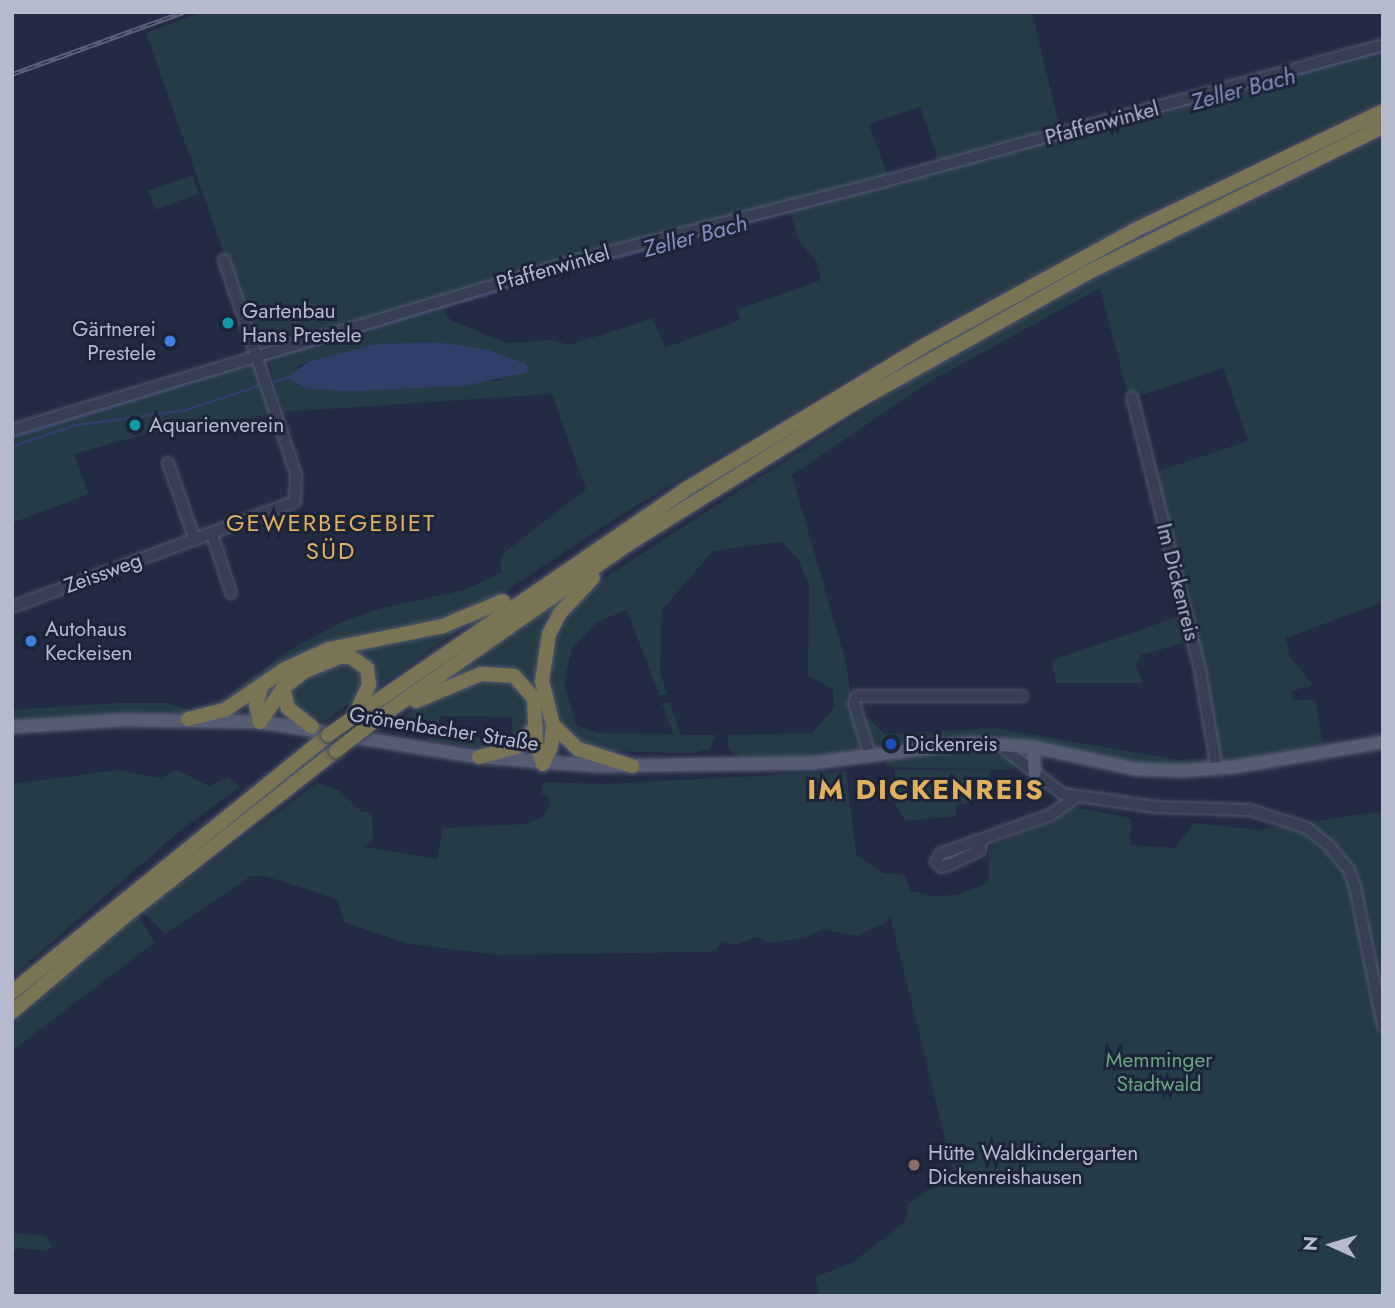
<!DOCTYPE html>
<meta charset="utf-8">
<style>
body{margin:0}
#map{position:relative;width:1395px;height:1308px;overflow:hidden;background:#232b44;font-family:Jost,sans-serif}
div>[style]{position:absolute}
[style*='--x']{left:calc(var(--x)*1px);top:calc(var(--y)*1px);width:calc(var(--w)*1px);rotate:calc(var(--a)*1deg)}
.green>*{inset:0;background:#253b45;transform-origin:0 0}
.water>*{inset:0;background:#323e69}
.stream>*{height:2.5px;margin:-1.25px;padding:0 1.25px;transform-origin:1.25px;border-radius:1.25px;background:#323e69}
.roads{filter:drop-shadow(0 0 2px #53596e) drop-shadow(0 0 2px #53596e)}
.minor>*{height:10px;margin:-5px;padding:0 5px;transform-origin:5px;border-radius:5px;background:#383e53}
.major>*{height:12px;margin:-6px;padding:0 6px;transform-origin:6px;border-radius:6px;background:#565d73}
.highway>*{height:14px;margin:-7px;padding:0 7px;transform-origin:7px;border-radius:7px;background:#7a7354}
.rail>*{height:5px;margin-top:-2.5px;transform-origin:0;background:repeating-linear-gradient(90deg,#1d2339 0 8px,#5a617b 0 16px);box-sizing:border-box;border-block:2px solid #5a617b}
.bridges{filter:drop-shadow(0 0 2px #40465b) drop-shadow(0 0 2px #40465b)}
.highway-bridge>*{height:14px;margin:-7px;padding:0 7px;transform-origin:7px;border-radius:7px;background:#7a7354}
.dots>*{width:19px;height:19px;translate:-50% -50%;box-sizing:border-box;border:4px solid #1d2339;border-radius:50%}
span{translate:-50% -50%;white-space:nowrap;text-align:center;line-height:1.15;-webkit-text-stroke:6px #1d2339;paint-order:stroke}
.street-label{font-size:21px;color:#b5bacd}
.poi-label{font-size:21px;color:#b5bacd}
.left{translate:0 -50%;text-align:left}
.right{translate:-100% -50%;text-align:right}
.park-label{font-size:21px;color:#6aa181}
.water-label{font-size:23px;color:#818fbc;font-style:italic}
.quarter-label{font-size:24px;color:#e1b05c;letter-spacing:2px}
.district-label{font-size:28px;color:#e1b05c;font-weight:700;letter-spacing:2px}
.frame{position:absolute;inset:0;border:14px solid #b5bacd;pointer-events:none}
.north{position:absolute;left:1297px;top:1210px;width:70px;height:70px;-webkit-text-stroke:5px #1d2339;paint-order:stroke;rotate:274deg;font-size:19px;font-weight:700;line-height:28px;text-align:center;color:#b5bacd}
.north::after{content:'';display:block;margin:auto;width:24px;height:32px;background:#b5bacd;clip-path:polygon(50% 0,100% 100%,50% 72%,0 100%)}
</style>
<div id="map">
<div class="green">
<i style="clip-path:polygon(202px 12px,1032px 12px,1060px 129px,939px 163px,920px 107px,869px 124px,888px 177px,586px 254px,264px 348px,257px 346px,249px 321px,254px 319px,248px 299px,241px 301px,146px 33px)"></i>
<i style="clip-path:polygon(evenodd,1383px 48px,1383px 100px,1159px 208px,924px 334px,616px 518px,489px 602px,434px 624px,356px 636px,308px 651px,230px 703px,186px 713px,12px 722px,12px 710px,117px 703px,168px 703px,190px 710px,215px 705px,289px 650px,342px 622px,378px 609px,464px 590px,501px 573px,501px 555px,586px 489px,552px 394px,283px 412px,268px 358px,442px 304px,450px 320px,507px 343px,553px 340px,569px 345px,653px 318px,665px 348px,740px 320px,737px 310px,821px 280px,817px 262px,799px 241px,789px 209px,1383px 48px,436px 342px,503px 380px,419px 388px,298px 386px,297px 366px,310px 361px,376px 344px,436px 342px)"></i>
<i style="clip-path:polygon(1383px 137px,1383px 602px,1286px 638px,1290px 657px,1313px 685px,1291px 691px,1293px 701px,1315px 699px,1323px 744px,1220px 764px,1153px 473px,1248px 441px,1223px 368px,1129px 399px,1100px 288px,934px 379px,792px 475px,845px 660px,861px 752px,802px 759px,740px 757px,729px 750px,728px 735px,812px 733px,834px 708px,833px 690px,808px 675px,809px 586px,798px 559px,782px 542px,713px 551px,662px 610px,660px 673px,668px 695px,659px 695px,627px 610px,597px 622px,572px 649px,564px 683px,576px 725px,597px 733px,673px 734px,662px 703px,670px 703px,681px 735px,716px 735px,710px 749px,692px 753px,601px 751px,569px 735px,552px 699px,553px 646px,573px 610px,607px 576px,901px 386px,1107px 272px)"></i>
<i style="left:192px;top:175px;width:20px;height:47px;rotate:70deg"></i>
<i style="clip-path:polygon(254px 361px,273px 414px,150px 433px,74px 454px,89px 494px,12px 523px,12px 432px)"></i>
<i style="clip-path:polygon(564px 597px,548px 627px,548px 744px,540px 749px,540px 702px,526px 678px,495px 667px,447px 678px)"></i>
<i style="clip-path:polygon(1183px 615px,1191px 641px,1141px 655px,1136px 666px,1143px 683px,1056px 683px,1052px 660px)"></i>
<i style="clip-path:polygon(472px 621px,371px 692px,374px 682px,337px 653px,264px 711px,261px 698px,270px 686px,320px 656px)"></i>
<i style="clip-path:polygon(352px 661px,365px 676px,359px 696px,324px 722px,293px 707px,290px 697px,298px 680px,326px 666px)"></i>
<i style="clip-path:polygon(505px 677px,528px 696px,532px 718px,522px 738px,492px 750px,428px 741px,433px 729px,438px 730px,438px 736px,511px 739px,512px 717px,440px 716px,439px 722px,423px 724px,415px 735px,394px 724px,420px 704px,461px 684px)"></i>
<i style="clip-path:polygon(869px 718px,884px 734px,995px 728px,1180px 760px,1213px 757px,1213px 761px,1209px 766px,1142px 764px,1001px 738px,899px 744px,897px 740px,873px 748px,861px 719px)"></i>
<i style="clip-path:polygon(965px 749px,1004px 756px,1020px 765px,1009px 770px,885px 767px,888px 758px)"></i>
<i style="clip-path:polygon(118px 770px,160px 778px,177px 770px,209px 786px,229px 777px,240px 787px,182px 829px,12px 977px,12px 784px)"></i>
<i style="clip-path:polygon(895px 770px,990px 770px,989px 782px,975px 783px,976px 803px,956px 804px,956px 816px,906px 821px,895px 804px)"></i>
<i style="clip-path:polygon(846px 771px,856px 854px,883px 873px,905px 875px,910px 891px,933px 896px,957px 895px,982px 885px,989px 878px,989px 849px,994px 844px,1055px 820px,1073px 807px,1131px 818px,1130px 845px,1175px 848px,1194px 823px,1259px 830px,1383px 811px,1383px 1296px,820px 1296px,815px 1277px,852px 1263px,905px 1222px,908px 1204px,922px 1193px,955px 1179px,890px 916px,885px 923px,857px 936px,823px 929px,805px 938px,768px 943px,757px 937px,736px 945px,722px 941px,716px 950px,707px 952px,498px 955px,409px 944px,344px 922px,338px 900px,265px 876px,251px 876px,165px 934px,143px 912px,317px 783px,340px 791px,361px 811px,372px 813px,373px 840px,365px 847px,437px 859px,443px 828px,525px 824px,542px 818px,550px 805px,549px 797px,541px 794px,543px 782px,605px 784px)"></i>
<i style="clip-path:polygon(138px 915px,155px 942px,12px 1051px,12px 1024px)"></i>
<i style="clip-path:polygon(12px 1233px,46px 1236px,52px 1246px,47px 1251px,17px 1248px,12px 1254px)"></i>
</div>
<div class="water">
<i style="clip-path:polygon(436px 342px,489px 350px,526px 364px,528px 372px,464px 386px,354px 391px,308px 389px,291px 381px,289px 375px,310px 361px,376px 344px)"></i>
</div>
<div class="stream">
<i style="--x:266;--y:359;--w:296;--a:-16.5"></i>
<i style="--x:550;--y:275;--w:863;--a:-15.05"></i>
<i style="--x:275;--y:381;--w:15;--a:-16"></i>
<i style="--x:12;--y:437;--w:224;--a:-17.1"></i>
<i style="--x:12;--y:446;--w:65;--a:-18.7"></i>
<i style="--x:74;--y:425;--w:111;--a:-7.8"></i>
<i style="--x:184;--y:410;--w:77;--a:-18.2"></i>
</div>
<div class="roads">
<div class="minor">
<i style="--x:1132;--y:397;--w:281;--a:76"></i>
<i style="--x:1200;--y:670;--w:100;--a:80.3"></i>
<i style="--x:12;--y:430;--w:591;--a:-16.72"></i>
<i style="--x:578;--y:260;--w:321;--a:-14.4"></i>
<i style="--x:889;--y:180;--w:512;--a:-15.28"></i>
<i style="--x:168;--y:463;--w:82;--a:70.7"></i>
<i style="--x:212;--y:534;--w:62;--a:72.1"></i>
<i style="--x:12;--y:607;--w:302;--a:-20.4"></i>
<i style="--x:295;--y:502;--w:28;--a:-88"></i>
<i style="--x:296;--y:474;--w:226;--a:-108.6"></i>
<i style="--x:998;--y:744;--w:82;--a:37.6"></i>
<i style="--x:1063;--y:794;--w:95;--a:7.9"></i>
<i style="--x:1157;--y:807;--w:93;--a:1.8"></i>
<i style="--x:1250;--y:810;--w:60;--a:17.5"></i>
<i style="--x:1307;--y:828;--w:28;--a:39"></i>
<i style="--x:1329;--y:846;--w:31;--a:50"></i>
<i style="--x:1349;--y:870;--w:18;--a:71"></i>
<i style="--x:1355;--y:887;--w:142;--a:78.6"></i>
<i style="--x:870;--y:756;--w:55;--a:-106.8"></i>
<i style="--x:854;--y:703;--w:8;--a:-67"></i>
<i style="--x:857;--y:696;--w:165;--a:0"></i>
<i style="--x:980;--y:842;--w:8;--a:90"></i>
<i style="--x:980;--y:850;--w:32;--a:154"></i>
<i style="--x:951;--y:864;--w:10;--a:163"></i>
<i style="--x:941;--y:867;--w:7;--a:-135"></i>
<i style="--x:936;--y:862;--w:9;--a:-63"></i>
<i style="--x:940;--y:854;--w:117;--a:-19.5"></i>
<i style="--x:1050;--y:815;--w:32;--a:-34"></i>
</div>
<div class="major">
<i style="--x:12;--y:727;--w:112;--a:-3.6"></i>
<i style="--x:124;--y:720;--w:136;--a:0.8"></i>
<i style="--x:260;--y:722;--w:222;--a:9.1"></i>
<i style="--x:479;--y:757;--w:121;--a:4.3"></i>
<i style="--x:600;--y:766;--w:213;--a:-0.8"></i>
<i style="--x:813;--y:763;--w:154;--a:-7.4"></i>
<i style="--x:966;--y:743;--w:67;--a:3.4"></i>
<i style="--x:1033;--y:747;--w:105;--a:12.1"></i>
<i style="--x:1136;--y:769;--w:45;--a:2.5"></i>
<i style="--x:1181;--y:771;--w:53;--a:-4.3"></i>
<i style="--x:1234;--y:767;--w:151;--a:-9.5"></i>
<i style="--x:1033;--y:747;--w:26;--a:86"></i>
</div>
<div class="highway">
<i style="--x:416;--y:701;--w:70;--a:-22.6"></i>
<i style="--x:481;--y:674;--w:33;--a:3"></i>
<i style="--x:514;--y:676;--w:30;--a:48"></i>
<i style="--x:534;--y:698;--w:46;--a:87.5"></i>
<i style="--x:536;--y:744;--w:21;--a:71"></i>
<i style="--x:543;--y:764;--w:19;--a:-65"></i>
<i style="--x:551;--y:747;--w:22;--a:-85"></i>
<i style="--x:553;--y:725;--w:45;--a:-104"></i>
<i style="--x:542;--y:681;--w:48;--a:-81.5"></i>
<i style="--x:549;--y:634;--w:24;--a:-62"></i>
<i style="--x:560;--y:613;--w:48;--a:-46.7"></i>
<i style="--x:355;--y:716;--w:398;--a:-34.4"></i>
<i style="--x:683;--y:491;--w:283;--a:-31.1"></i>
<i style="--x:925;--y:345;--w:242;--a:-28.7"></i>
<i style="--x:1137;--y:229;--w:273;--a:-25.6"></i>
<i style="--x:188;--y:719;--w:38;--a:-14"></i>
<i style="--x:225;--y:710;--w:73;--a:-34.3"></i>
<i style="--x:285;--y:669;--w:48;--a:-24.4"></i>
<i style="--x:329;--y:649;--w:116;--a:-11.4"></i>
<i style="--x:443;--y:626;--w:65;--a:-22.6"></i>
<i style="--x:376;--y:720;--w:307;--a:-34.9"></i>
<i style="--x:628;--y:544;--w:263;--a:-31.9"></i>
<i style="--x:851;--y:405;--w:268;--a:-29.2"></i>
<i style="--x:1085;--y:274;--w:332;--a:-26.3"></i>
<i style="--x:260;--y:722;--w:41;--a:-55.9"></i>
<i style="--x:260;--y:722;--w:17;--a:-103"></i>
<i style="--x:256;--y:705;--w:19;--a:-74"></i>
<i style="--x:553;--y:725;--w:35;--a:44"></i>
<i style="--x:578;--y:749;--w:57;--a:17.5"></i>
<i style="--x:312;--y:727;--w:31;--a:-142"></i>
<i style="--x:288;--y:708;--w:21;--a:-104"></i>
<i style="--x:283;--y:688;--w:28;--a:-38"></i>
<i style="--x:305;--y:671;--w:38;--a:-22"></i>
<i style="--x:340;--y:657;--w:11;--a:0"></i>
<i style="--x:351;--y:657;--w:19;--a:35"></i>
<i style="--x:367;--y:668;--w:17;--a:83"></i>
<i style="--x:369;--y:685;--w:33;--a:115"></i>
<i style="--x:479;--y:757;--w:39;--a:-15"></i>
<i style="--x:517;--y:747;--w:28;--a:-48"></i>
<i style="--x:12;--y:992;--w:407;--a:-39.1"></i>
<i style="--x:12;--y:1012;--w:147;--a:-40.3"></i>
<i style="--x:124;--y:917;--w:269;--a:-38.1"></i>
</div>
</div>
<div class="rail">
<i style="--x:12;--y:74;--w:182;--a:-19.9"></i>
</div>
<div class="bridges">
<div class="highway-bridge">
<i style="--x:328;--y:735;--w:33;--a:-35"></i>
<i style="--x:336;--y:751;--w:51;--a:-37.8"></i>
</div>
</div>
<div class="dots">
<i style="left:228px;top:323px;background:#0f9aa8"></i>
<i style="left:170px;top:341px;background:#3f7fe0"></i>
<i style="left:135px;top:425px;background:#0f9aa8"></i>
<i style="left:31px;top:641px;background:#3f7fe0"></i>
<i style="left:891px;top:744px;background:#1a4fb4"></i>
<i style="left:914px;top:1165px;background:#8d6e63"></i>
</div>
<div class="street-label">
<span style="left:1102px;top:123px;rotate:-15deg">Pfaffenwinkel</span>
<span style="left:553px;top:268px;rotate:-16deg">Pfaffenwinkel</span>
<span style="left:103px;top:573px;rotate:-20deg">Zeissweg</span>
<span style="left:1178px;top:582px;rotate:76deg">Im Dickenreis</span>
<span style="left:444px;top:729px;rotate:9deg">Grönenbacher Straße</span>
</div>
<div class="poi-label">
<span class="left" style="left:242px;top:323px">Gartenbau<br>Hans Prestele</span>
<span class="right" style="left:156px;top:341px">Gärtnerei<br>Prestele</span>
<span class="left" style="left:149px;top:425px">Aquarienverein</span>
<span class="left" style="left:45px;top:641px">Autohaus<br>Keckeisen</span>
<span class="left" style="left:905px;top:744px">Dickenreis</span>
<span class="left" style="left:928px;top:1165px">Hütte Waldkindergarten<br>Dickenreishausen</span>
</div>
<div class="park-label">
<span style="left:1159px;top:1072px">Memminger<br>Stadtwald</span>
</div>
<div class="water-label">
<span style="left:1243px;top:89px;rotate:-15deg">Zeller Bach</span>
<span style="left:695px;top:236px;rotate:-15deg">Zeller Bach</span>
</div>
<div class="quarter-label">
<span style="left:331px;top:537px">GEWERBEGEBIET<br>SÜD</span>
</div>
<div class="district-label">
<span style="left:926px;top:790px">IM DICKENREIS</span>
</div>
<div class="frame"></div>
<div class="north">N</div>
</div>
